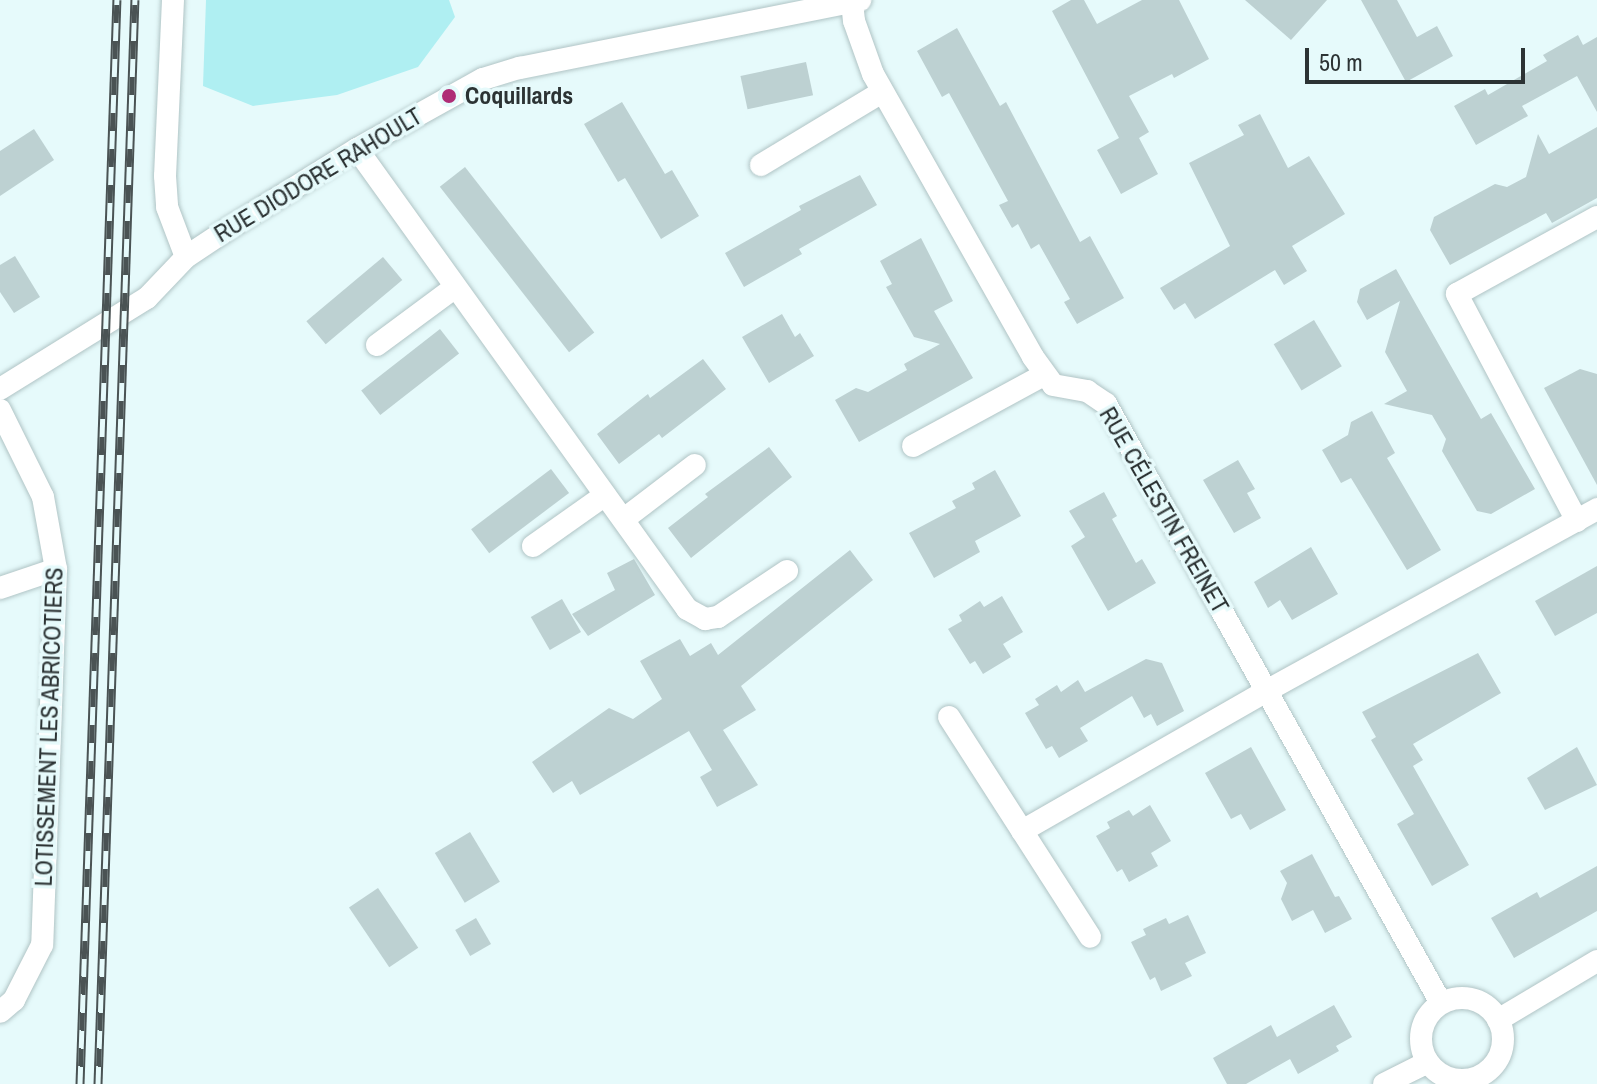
<!DOCTYPE html>
<meta charset="utf-8">
<style>
body{margin:0}
#map{position:relative;width:1597px;height:1084px;overflow:hidden;background:#e6fafb;font-family:"Archivo Narrow",sans-serif}
div>[style]{position:absolute}
[style*='--x']{left:calc(var(--x)*1px);top:calc(var(--y)*1px);width:calc(var(--w)*1px);rotate:calc(var(--a)*1deg)}
.green>*{inset:0;background:#afeff2}
.building>*{inset:0;background:#bdd1d2;transform-origin:0 0}
.roads{filter:drop-shadow(0 0 2px #b0c4c5) drop-shadow(0 0 2px #b0c4c5)}
.street>*{height:22px;margin:-11px;padding:0 11px;transform-origin:11px;border-radius:11px;background:#fff}
.street>.ring{margin:-11px;padding:0;box-sizing:content-box;background:none;border:22px solid #fff;border-radius:50%}
.rail>*{height:9px;margin-top:-4.5px;transform-origin:0;background:repeating-linear-gradient(90deg,#e6fafb 0 18px,#4a5354 0 36px);box-sizing:border-box;border-block:2px solid #4a5354}
.dots>*{width:22px;height:22px;translate:-50% -50%;box-sizing:border-box;border:4px solid #e6fafb;border-radius:50%}
span{translate:-50% -50%;white-space:nowrap;text-align:center;line-height:1.15;-webkit-text-stroke:7px #e6fafb;paint-order:stroke}
.poi-label{font-size:24px;color:#2c3334;font-weight:700}
.left{translate:0 -50%;text-align:left}
.street-label{font-size:24px;color:#2c3334}
.scale{position:absolute;left:1305px;top:48px;width:220px;height:36px;box-sizing:border-box;border:4px solid #2c3334;border-top:0;padding-left:10px;font-size:24px;line-height:28px;white-space:nowrap;color:#2c3334;-webkit-text-stroke:6px #e6fafb;paint-order:stroke}
</style>
<div id="map">
<div class="green">
<i style="clip-path:polygon(206px 0,449px 0,455px 17px,418px 67px,337px 95px,253px 106px,203px 86px)"></i>
</div>
<div class="building">
<i style="clip-path:polygon(1071px 0,1084px 0,1097px 24px,1142px 0,1179px 0,1209px 59px,1174px 78px,1172px 74px,1129px 96px,1149px 132px,1139px 138px,1158px 174px,1121px 194px,1097px 150px,1119px 138px,1052px 11px)"></i>
<i style="clip-path:polygon(1245px 0,1327px 0,1291px 40px)"></i>
<i style="clip-path:polygon(1361px 0,1397px 0,1417px 37px,1437px 26px,1453px 56px,1406px 82px)"></i>
<i style="clip-path:polygon(957px 28px,1000px 106px,1006px 102px,1080px 242px,1090px 236px,1124px 298px,1077px 324px,1064px 302px,1070px 299px,1039px 244px,1031px 249px,1018px 224px,1012px 228px,999px 205px,1008px 201px,949px 93px,942px 97px,917px 51px)"></i>
<i style="clip-path:polygon(1578px 35px,1583px 45px,1597px 37px,1597px 112px,1577px 76px,1522px 106px,1528px 116px,1476px 145px,1454px 106px,1485px 89px,1488px 95px,1547px 61px,1543px 55px)"></i>
<i style="left:806px;top:62px;width:34px;height:67px;rotate:78deg"></i>
<i style="clip-path:polygon(622px 102px,665px 174px,672px 170px,699px 216px,661px 239px,625px 178px,618px 182px,584px 124px)"></i>
<i style="clip-path:polygon(1260px 114px,1288px 168px,1309px 156px,1345px 214px,1292px 246px,1307px 271px,1284px 285px,1275px 270px,1195px 319px,1185px 303px,1174px 310px,1160px 288px,1230px 246px,1189px 163px,1244px 135px,1238px 125px)"></i>
<i style="clip-path:polygon(1597px 127px,1597px 198px,1552px 223px,1546px 213px,1450px 265px,1430px 230px,1434px 217px,1495px 184px,1507px 187px,1526px 177px,1538px 134px,1549px 154px)"></i>
<i style="clip-path:polygon(34px 129px,54px 160px,0 196px,0 151px)"></i>
<i style="left:465px;top:167px;width:210px;height:32px;rotate:52deg"></i>
<i style="clip-path:polygon(860px 175px,877px 205px,799px 249px,802px 254px,744px 287px,725px 253px,801px 210px,799px 206px)"></i>
<i style="clip-path:polygon(921px 238px,953px 301px,934px 311px,973px 378px,859px 442px,835px 400px,856px 388px,868px 392px,907px 370px,904px 364px,940px 344px,914px 337px,886px 287px,892px 284px,880px 261px)"></i>
<i style="clip-path:polygon(15px 256px,40px 297px,14px 313px,0 292px,0 265px)"></i>
<i style="left:383px;top:257px;width:30px;height:100px;rotate:50deg"></i>
<i style="clip-path:polygon(1396px 269px,1481px 419px,1491px 413px,1535px 489px,1491px 514px,1477px 511px,1442px 451px,1446px 439px,1432px 415px,1384px 404px,1407px 391px,1385px 352px,1400px 301px,1367px 320px,1357px 302px,1360px 289px)"></i>
<i style="clip-path:polygon(782px 314px,795px 337px,800px 333px,814px 356px,769px 383px,742px 337px)"></i>
<i style="left:1314px;top:320px;width:54px;height:47px;rotate:59deg"></i>
<i style="left:440px;top:329px;width:31px;height:100px;rotate:52deg"></i>
<i style="clip-path:polygon(703px 359px,726px 389px,662px 438px,659px 434px,619px 464px,597px 434px,648px 394px,650px 398px)"></i>
<i style="clip-path:polygon(1580px 369px,1597px 374px,1597px 485px,1544px 388px)"></i>
<i style="clip-path:polygon(1372px 411px,1395px 453px,1387px 458px,1441px 550px,1407px 570px,1351px 478px,1341px 483px,1322px 450px,1348px 435px,1351px 422px)"></i>
<i style="clip-path:polygon(769px 447px,792px 477px,691px 558px,668px 528px,708px 497px,705px 494px)"></i>
<i style="clip-path:polygon(1238px 460px,1255px 489px,1247px 493px,1261px 518px,1234px 533px,1203px 480px)"></i>
<i style="left:551px;top:469px;width:30px;height:100px;rotate:53deg"></i>
<i style="clip-path:polygon(995px 470px,1021px 516px,975px 541px,980px 552px,934px 578px,909px 533px,956px 508px,952px 501px,975px 489px,972px 483px)"></i>
<i style="clip-path:polygon(1104px 492px,1117px 516px,1112px 519px,1136px 563px,1142px 559px,1156px 583px,1108px 611px,1071px 546px,1085px 537px,1069px 511px)"></i>
<i style="clip-path:polygon(1311px 547px,1338px 594px,1292px 620px,1280px 600px,1268px 608px,1254px 582px)"></i>
<i style="clip-path:polygon(850px 550px,873px 580px,741px 686px,756px 710px,723px 730px,758px 785px,717px 807px,700px 777px,712px 770px,689px 731px,580px 795px,572px 781px,553px 793px,532px 762px,609px 708px,633px 719px,662px 699px,640px 661px,680px 639px,690px 656px,711px 643px,718px 655px)"></i>
<i style="clip-path:polygon(634px 559px,655px 595px,588px 636px,572px 614px,615px 590px,607px 573px)"></i>
<i style="clip-path:polygon(1597px 566px,1597px 613px,1555px 636px,1535px 601px)"></i>
<i style="clip-path:polygon(1002px 596px,1023px 632px,1003px 644px,1011px 657px,983px 674px,975px 661px,970px 664px,948px 629px,962px 621px,959px 615px,980px 601px,984px 607px)"></i>
<i style="left:562px;top:599px;width:38px;height:36px;rotate:60deg"></i>
<i style="clip-path:polygon(1478px 653px,1501px 693px,1413px 744px,1423px 760px,1413px 766px,1469px 865px,1432px 886px,1397px 824px,1414px 814px,1371px 740px,1376px 737px,1362px 712px)"></i>
<i style="clip-path:polygon(1146px 659px,1162px 663px,1184px 711px,1157px 726px,1151px 714px,1144px 718px,1132px 696px,1080px 728px,1088px 741px,1059px 758px,1052px 746px,1046px 749px,1025px 713px,1039px 705px,1035px 699px,1057px 685px,1061px 692px,1078px 680px,1085px 692px)"></i>
<i style="clip-path:polygon(1251px 747px,1286px 810px,1250px 830px,1241px 814px,1231px 819px,1205px 773px)"></i>
<i style="clip-path:polygon(1577px 747px,1597px 785px,1545px 810px,1527px 778px)"></i>
<i style="clip-path:polygon(1150px 805px,1171px 841px,1151px 853px,1158px 866px,1129px 882px,1122px 869px,1117px 872px,1096px 836px,1110px 828px,1107px 822px,1129px 810px,1133px 816px)"></i>
<i style="left:470px;top:832px;width:58px;height:41px;rotate:59deg"></i>
<i style="clip-path:polygon(1312px 854px,1335px 897px,1339px 896px,1352px 919px,1325px 933px,1313px 910px,1292px 921px,1281px 899px,1287px 883px,1280px 871px)"></i>
<i style="clip-path:polygon(1597px 866px,1597px 911px,1514px 958px,1491px 918px,1537px 892px,1540px 898px)"></i>
<i style="left:378px;top:888px;width:72px;height:35px;rotate:56deg"></i>
<i style="clip-path:polygon(1188px 915px,1206px 953px,1185px 963px,1192px 976px,1161px 991px,1155px 977px,1150px 980px,1131px 942px,1146px 935px,1143px 929px,1166px 918px,1169px 924px)"></i>
<i style="left:476px;top:918px;width:30px;height:24px;rotate:60deg"></i>
<i style="clip-path:polygon(1334px 1005px,1352px 1037px,1336px 1046px,1339px 1051px,1298px 1074px,1290px 1059px,1246px 1084px,1227px 1084px,1213px 1058px,1271px 1025px,1277px 1037px)"></i>
</div>
<div class="roads">
<div class="street">
<i style="--x:173;--y:0;--w:176;--a:92.6"></i>
<i style="--x:165;--y:176;--w:31;--a:86"></i>
<i style="--x:167;--y:207;--w:53;--a:69.2"></i>
<i style="--x:852;--y:2;--w:19;--a:84"></i>
<i style="--x:854;--y:21;--w:56;--a:70.3"></i>
<i style="--x:873;--y:74;--w:325;--a:60.5"></i>
<i style="--x:1033;--y:357;--w:34;--a:54"></i>
<i style="--x:1053;--y:385;--w:35;--a:10"></i>
<i style="--x:1087;--y:391;--w:23;--a:34"></i>
<i style="--x:1106;--y:404;--w:686;--a:60.78"></i>
<i style="--x:357;--y:149;--w:566;--a:54.34"></i>
<i style="--x:687;--y:609;--w:21;--a:29"></i>
<i style="--x:705;--y:619;--w:13;--a:-9"></i>
<i style="--x:718;--y:617;--w:83;--a:-33.7"></i>
<i style="--x:761;--y:165;--w:141;--a:-31.1"></i>
<i style="--x:377;--y:345;--w:96;--a:-36.5"></i>
<i style="--x:0;--y:389;--w:173;--a:-31.8"></i>
<i style="--x:147;--y:298;--w:57;--a:-46.4"></i>
<i style="--x:186;--y:257;--w:54;--a:-33.7"></i>
<i style="--x:231;--y:227;--w:148;--a:-31.8"></i>
<i style="--x:357;--y:149;--w:144;--a:-29.1"></i>
<i style="--x:483;--y:79;--w:39;--a:-17"></i>
<i style="--x:520;--y:68;--w:347;--a:-11.3"></i>
<i style="--x:0;--y:410;--w:97;--a:63.7"></i>
<i style="--x:43;--y:497;--w:73;--a:79.8"></i>
<i style="--x:56;--y:569;--w:376;--a:92.1"></i>
<i style="--x:42;--y:945;--w:62;--a:117"></i>
<i style="--x:14;--y:1000;--w:18;--a:139"></i>
<i style="--x:913;--y:446;--w:149;--a:-28.5"></i>
<i style="--x:624;--y:519;--w:89;--a:-37.3"></i>
<i style="--x:1577;--y:521;--w:257;--a:-117.9"></i>
<i style="--x:1457;--y:294;--w:160;--a:-28.8"></i>
<i style="--x:533;--y:546;--w:88;--a:-35.3"></i>
<i style="--x:0;--y:588;--w:59;--a:-18.7"></i>
<i style="--x:949;--y:717;--w:261;--a:57.3"></i>
<i style="--x:1022;--y:831;--w:284;--a:-29.8"></i>
<i style="--x:1268;--y:690;--w:376;--a:-28.8"></i>
<i class="ring" style="left:1421px;top:998px;width:60px;height:60px"></i>
<i style="--x:1498;--y:1020;--w:115;--a:-30.8"></i>
<i style="--x:1384;--y:1084;--w:49;--a:-26.6"></i>
</div>
</div>
<div class="rail">
<i style="--x:80;--y:1084;--w:1085;--a:-88.05"></i>
<i style="--x:98;--y:1084;--w:1085;--a:-88.05"></i>
</div>
<div class="dots">
<i style="left:449px;top:96px;background:#af2c76"></i>
</div>
<div class="poi-label">
<span class="left" style="left:465px;top:96px">Coquillards</span>
</div>
<div class="street-label">
<span style="left:318px;top:175px;rotate:-31deg">RUE DIODORE RAHOULT</span>
<span style="left:1164px;top:510px;rotate:60deg">RUE CÉLESTIN FREINET</span>
<span style="left:49px;top:727px;rotate:-88deg">LOTISSEMENT LES ABRICOTIERS</span>
</div>
<div class="scale">50 m</div>
</div>
